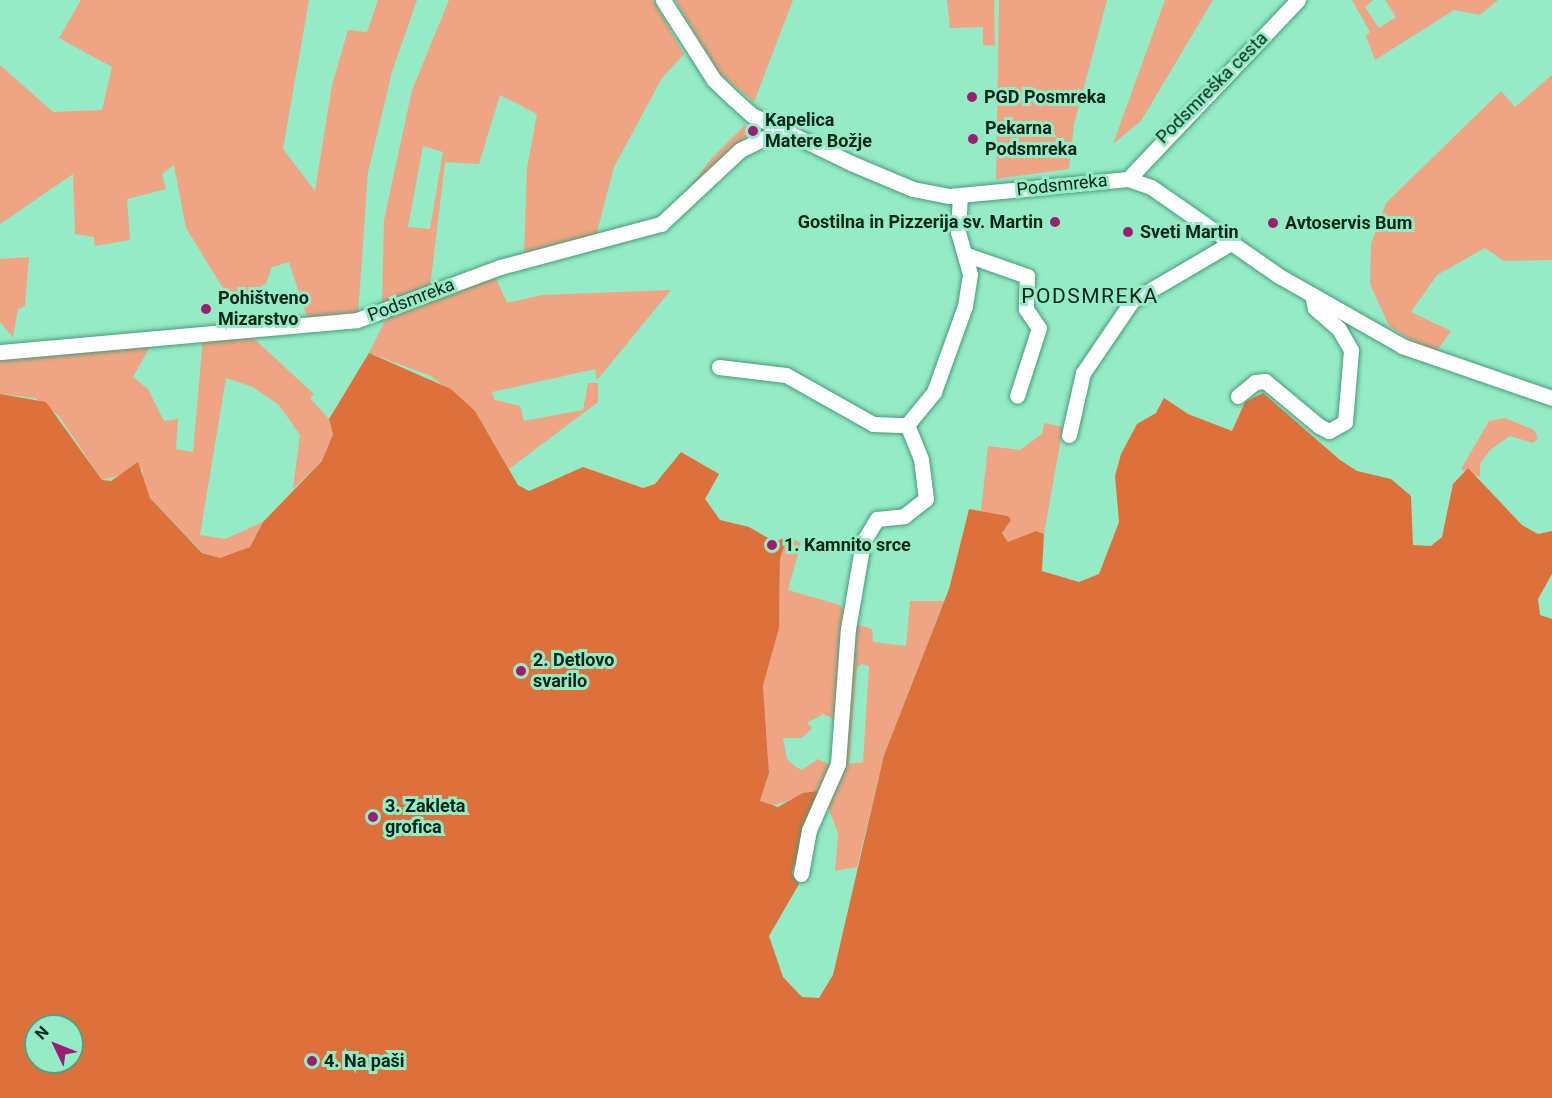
<!DOCTYPE html>
<meta charset="utf-8">
<style>
body{margin:0}
#map{position:relative;width:1552px;height:1098px;overflow:hidden;background:#94ebc5;font-family:Roboto,sans-serif}
div>[style]{position:absolute}
[style*='--x']{left:calc(var(--x)*1px);top:calc(var(--y)*1px);width:calc(var(--w)*1px);rotate:calc(var(--a)*1deg)}
.green>*{inset:0;background:#efa583}
.forest>*{inset:0;background:#de713b}
.roads{filter:drop-shadow(0 0 2px #449b79) drop-shadow(0 0 2px #449b79)}
.minor>*{height:15px;margin:-7.5px;padding:0 7.5px;transform-origin:7.5px;border-radius:7.5px;background:#fff}
.dots>*{width:16px;height:16px;translate:-50% -50%;box-sizing:border-box;border:3px solid #94ebc5;border-radius:50%}
span{translate:-50% -50%;white-space:nowrap;text-align:center;line-height:1.15;-webkit-text-stroke:6px #94ebc5;paint-order:stroke}
.street-label{font-size:18px;color:#002518}
.poi-label{font-size:18px;color:#002518;font-weight:700}
.left{translate:0 -50%;text-align:left}
.right{translate:-100% -50%;text-align:right}
.quarter-label{font-size:21px;color:#002518;letter-spacing:1.5px}
.north{position:absolute;left:24px;top:1014px;width:60px;height:60px;box-sizing:border-box;background:#94ebc5;border:2px solid #599c80;border-radius:50%;rotate:313deg;font-size:16px;font-weight:700;line-height:24px;text-align:center;color:#002518}
.north::after{content:'';display:block;margin:auto;width:21px;height:27px;background:#9c1e73;clip-path:polygon(50% 0,100% 100%,50% 72%,0 100%)}
</style>
<div id="map">
<div class="green">
<i style="clip-path:polygon(81px 0,309px 0,283px 149px,315px 191px,332px 85px,348px 30px,367px 32px,378px 0,417px 0,392px 72px,368px 172px,358px 315px,309px 323px,289px 262px,272px 267px,266px 283px,234px 306px,186px 228px,174px 165px,162px 174px,166px 189px,127px 199px,130px 240px,95px 246px,94px 237px,75px 234px,73px 174px,0 224px,0 65px,53px 112px,102px 110px,112px 67px,59px 38px)"></i>
<i style="clip-path:polygon(evenodd,449px 0,653px 0,684px 54px,662px 78px,614px 167px,596px 236px,524px 255px,527px 168px,537px 114px,500px 95px,479px 164px,445px 162px,430px 288px,382px 307px,384px 220px,412px 90px,449px 0,423px 146px,443px 152px,430px 229px,408px 227px,423px 146px)"></i>
<i style="clip-path:polygon(675px 0,793px 0,754px 102px,719px 73px)"></i>
<i style="clip-path:polygon(947px 0,994px 0,995px 46px,983px 45px,983px 27px,950px 28px)"></i>
<i style="clip-path:polygon(999px 0,1107px 0,1074px 125px,1069px 169px,996px 179px)"></i>
<i style="clip-path:polygon(1165px 0,1213px 0,1141px 121px,1113px 144px)"></i>
<i style="clip-path:polygon(1352px 0,1373px 0,1365px 7px,1379px 28px,1396px 17px,1385px 0,1498px 0,1480px 15px,1454px 10px,1375px 60px,1366px 36px,1370px 32px)"></i>
<i style="clip-path:polygon(1552px 75px,1552px 260px,1504px 261px,1485px 248px,1437px 275px,1411px 312px,1451px 331px,1436px 352px,1419px 345px,1389px 326px,1370px 284px,1371px 244px,1386px 203px,1501px 91px,1515px 107px)"></i>
<i style="clip-path:polygon(746px 124px,748px 135px,677px 203px,712px 158px)"></i>
<i style="clip-path:polygon(29px 257px,25px 306px,18px 309px,13px 337px,0 322px,0 259px)"></i>
<i style="clip-path:polygon(494px 274px,507px 303px,543px 295px,671px 290px,597px 380px,595px 369px,492px 392px,495px 400px,520px 406px,524px 421px,583px 410px,588px 383px,598px 383px,598px 402px,509px 469px,475px 411px,431px 376px,369px 353px,389px 313px)"></i>
<i style="clip-path:polygon(252px 337px,314px 394px,310px 398px,329px 419px,333px 434px,322px 461px,293px 489px,300px 435px,279px 405px,253px 387px,226px 378px,200px 535px,225px 539px,263px 522px,250px 547px,220px 559px,203px 553px,150px 498px,141px 483px,143px 469px,102px 480px,59px 416px,35px 398px,0 394px,0 356px,146px 344px,150px 347px,133px 377px,148px 389px,164px 421px,178px 419px,176px 449px,193px 452px,203px 338px)"></i>
<i style="clip-path:polygon(1505px 418px,1534px 430px,1538px 438px,1533px 443px,1510px 436px,1490px 450px,1480px 464px,1480px 477px,1461px 469px,1489px 421px)"></i>
<i style="clip-path:polygon(1044px 423px,1063px 427px,1044px 534px,1036px 531px,1008px 542px,1002px 533px,1008px 516px,981px 511px,988px 446px,1020px 450px,1042px 434px)"></i>
<i style="clip-path:polygon(788px 536px,801px 543px,788px 590px,840px 605px,846px 614px,836px 720px,823px 714px,807px 723px,812px 728px,802px 738px,783px 738px,787px 759px,796px 767px,802px 770px,818px 759px,834px 767px,819px 791px,768px 807px,760px 802px,769px 773px,763px 686px,779px 628px,780px 558px)"></i>
<i style="clip-path:polygon(evenodd,910px 601px,944px 601px,884px 755px,857px 867px,835px 871px,838px 834px,828px 806px,853px 623px,872px 629px,873px 642px,906px 646px,910px 601px,862px 664px,869px 666px,863px 762px,849px 764px,857px 667px,862px 664px)"></i>
</div>
<div class="forest">
<i style="clip-path:polygon(evenodd,369px 353px,451px 389px,475px 411px,518px 485px,529px 491px,583px 467px,643px 488px,655px 484px,681px 452px,719px 474px,705px 499px,720px 520px,749px 527px,775px 542px,788px 536px,780px 558px,779px 628px,763px 686px,769px 773px,760px 801px,778px 807px,803px 793px,819px 791px,792px 873px,799px 884px,769px 936px,783px 977px,802px 997px,819px 998px,833px 975px,884px 755px,949px 589px,969px 509px,1008px 516px,1011px 520px,1002px 533px,1008px 542px,1036px 531px,1044px 534px,1042px 571px,1079px 582px,1099px 574px,1119px 522px,1115px 476px,1121px 454px,1137px 424px,1156px 413px,1164px 398px,1188px 414px,1232px 431px,1245px 402px,1263px 393px,1340px 460px,1357px 471px,1391px 479px,1411px 496px,1413px 545px,1431px 546px,1442px 537px,1453px 484px,1468px 468px,1522px 525px,1538px 534px,1552px 531px,1552px 574px,1538px 599px,1540px 615px,1552px 619px,1552px 1098px,0 1098px,0 394px,46px 402px,102px 480px,111px 481px,138px 462px,150px 498px,202px 553px,220px 558px,250px 547px,263px 522px,322px 461px,333px 434px,329px 419px,369px 353px,36px 1026px,72px 1026px,72px 1062px,36px 1062px,36px 1026px)"></i>
</div>
<div class="roads">
<div class="minor">
<i style="--x:663;--y:0;--w:95;--a:57.5"></i>
<i style="--x:714;--y:80;--w:28;--a:44"></i>
<i style="--x:734;--y:99;--w:24;--a:42"></i>
<i style="--x:752;--y:115;--w:110;--a:25.9"></i>
<i style="--x:851;--y:163;--w:67;--a:22.8"></i>
<i style="--x:913;--y:189;--w:37;--a:11"></i>
<i style="--x:949;--y:196;--w:180;--a:-5.4"></i>
<i style="--x:1128;--y:179;--w:24;--a:19"></i>
<i style="--x:1151;--y:187;--w:156;--a:34.8"></i>
<i style="--x:1279;--y:276;--w:142;--a:29.6"></i>
<i style="--x:1402;--y:346;--w:159;--a:19.1"></i>
<i style="--x:1128;--y:179;--w:247;--a:-46.5"></i>
<i style="--x:967;--y:255;--w:64;--a:19.3"></i>
<i style="--x:1027;--y:276;--w:33;--a:92"></i>
<i style="--x:1026;--y:309;--w:23;--a:56"></i>
<i style="--x:1039;--y:328;--w:71;--a:107.9"></i>
<i style="--x:0;--y:352;--w:358;--a:-5.1"></i>
<i style="--x:357;--y:320;--w:153;--a:-20.3"></i>
<i style="--x:500;--y:267;--w:167;--a:-15"></i>
<i style="--x:661;--y:224;--w:108;--a:-43.1"></i>
<i style="--x:740;--y:150;--w:46;--a:-26"></i>
<i style="--x:719;--y:367;--w:67;--a:6.8"></i>
<i style="--x:786;--y:375;--w:100;--a:29.4"></i>
<i style="--x:873;--y:424;--w:34;--a:2"></i>
<i style="--x:907;--y:425;--w:43;--a:-50.7"></i>
<i style="--x:934;--y:392;--w:91;--a:-70.2"></i>
<i style="--x:965;--y:306;--w:32;--a:-81"></i>
<i style="--x:970;--y:274;--w:44;--a:-105.9"></i>
<i style="--x:958;--y:232;--w:36;--a:-87"></i>
<i style="--x:1238;--y:396;--w:22;--a:-39"></i>
<i style="--x:1255;--y:382;--w:10;--a:-6"></i>
<i style="--x:1265;--y:381;--w:70;--a:39.8"></i>
<i style="--x:1319;--y:426;--w:11;--a:27"></i>
<i style="--x:1329;--y:431;--w:18;--a:-29"></i>
<i style="--x:1345;--y:422;--w:72;--a:-85.2"></i>
<i style="--x:1351;--y:350;--w:24;--a:-120"></i>
<i style="--x:1339;--y:329;--w:32;--a:-139"></i>
<i style="--x:1315;--y:308;--w:13;--a:-103"></i>
<i style="--x:1069;--y:435;--w:64;--a:-77.3"></i>
<i style="--x:1083;--y:373;--w:87;--a:-55.8"></i>
<i style="--x:1132;--y:301;--w:115;--a:-30.4"></i>
<i style="--x:801;--y:874;--w:45;--a:-79.7"></i>
<i style="--x:809;--y:830;--w:72;--a:-66.3"></i>
<i style="--x:838;--y:764;--w:135;--a:-85.8"></i>
<i style="--x:848;--y:629;--w:88;--a:-80.2"></i>
<i style="--x:863;--y:542;--w:27;--a:-59"></i>
<i style="--x:877;--y:519;--w:27;--a:-6"></i>
<i style="--x:904;--y:516;--w:28;--a:-38"></i>
<i style="--x:926;--y:499;--w:40;--a:-97.1"></i>
<i style="--x:921;--y:459;--w:37;--a:-112"></i>
</div>
</div>
<div class="dots">
<i style="left:972px;top:97px;background:#9c1e73"></i>
<i style="left:753px;top:131px;background:#9c1e73"></i>
<i style="left:973px;top:139px;background:#9c1e73"></i>
<i style="left:1055px;top:222px;background:#9c1e73"></i>
<i style="left:1273px;top:223px;background:#9c1e73"></i>
<i style="left:1128px;top:232px;background:#9c1e73"></i>
<i style="left:206px;top:309px;background:#9c1e73"></i>
<i style="left:772px;top:545px;background:#9c1e73"></i>
<i style="left:521px;top:671px;background:#9c1e73"></i>
<i style="left:373px;top:817px;background:#9c1e73"></i>
<i style="left:312px;top:1061px;background:#9c1e73"></i>
</div>
<div class="street-label">
<span style="left:1212px;top:88px;rotate:-45deg">Podsmreška cesta</span>
<span style="left:1062px;top:185px;rotate:-6deg">Podsmreka</span>
<span style="left:411px;top:300px;rotate:-21deg">Podsmreka</span>
</div>
<div class="poi-label">
<span class="left" style="left:984px;top:97px">PGD Posmreka</span>
<span class="left" style="left:765px;top:131px">Kapelica<br>Matere Božje</span>
<span class="left" style="left:985px;top:139px">Pekarna<br>Podsmreka</span>
<span class="right" style="left:1043px;top:222px">Gostilna in Pizzerija sv. Martin</span>
<span class="left" style="left:1285px;top:223px">Avtoservis Bum</span>
<span class="left" style="left:1140px;top:232px">Sveti Martin</span>
<span class="left" style="left:218px;top:309px">Pohištveno<br>Mizarstvo</span>
<span class="left" style="left:784px;top:545px">1. Kamnito srce</span>
<span class="left" style="left:533px;top:671px">2. Detlovo<br>svarilo</span>
<span class="left" style="left:385px;top:817px">3. Zakleta<br>grofica</span>
<span class="left" style="left:324px;top:1061px">4. Na paši</span>
</div>
<div class="quarter-label">
<span style="left:1090px;top:296px">PODSMREKA</span>
</div>
<div class="north">N</div>
</div>
